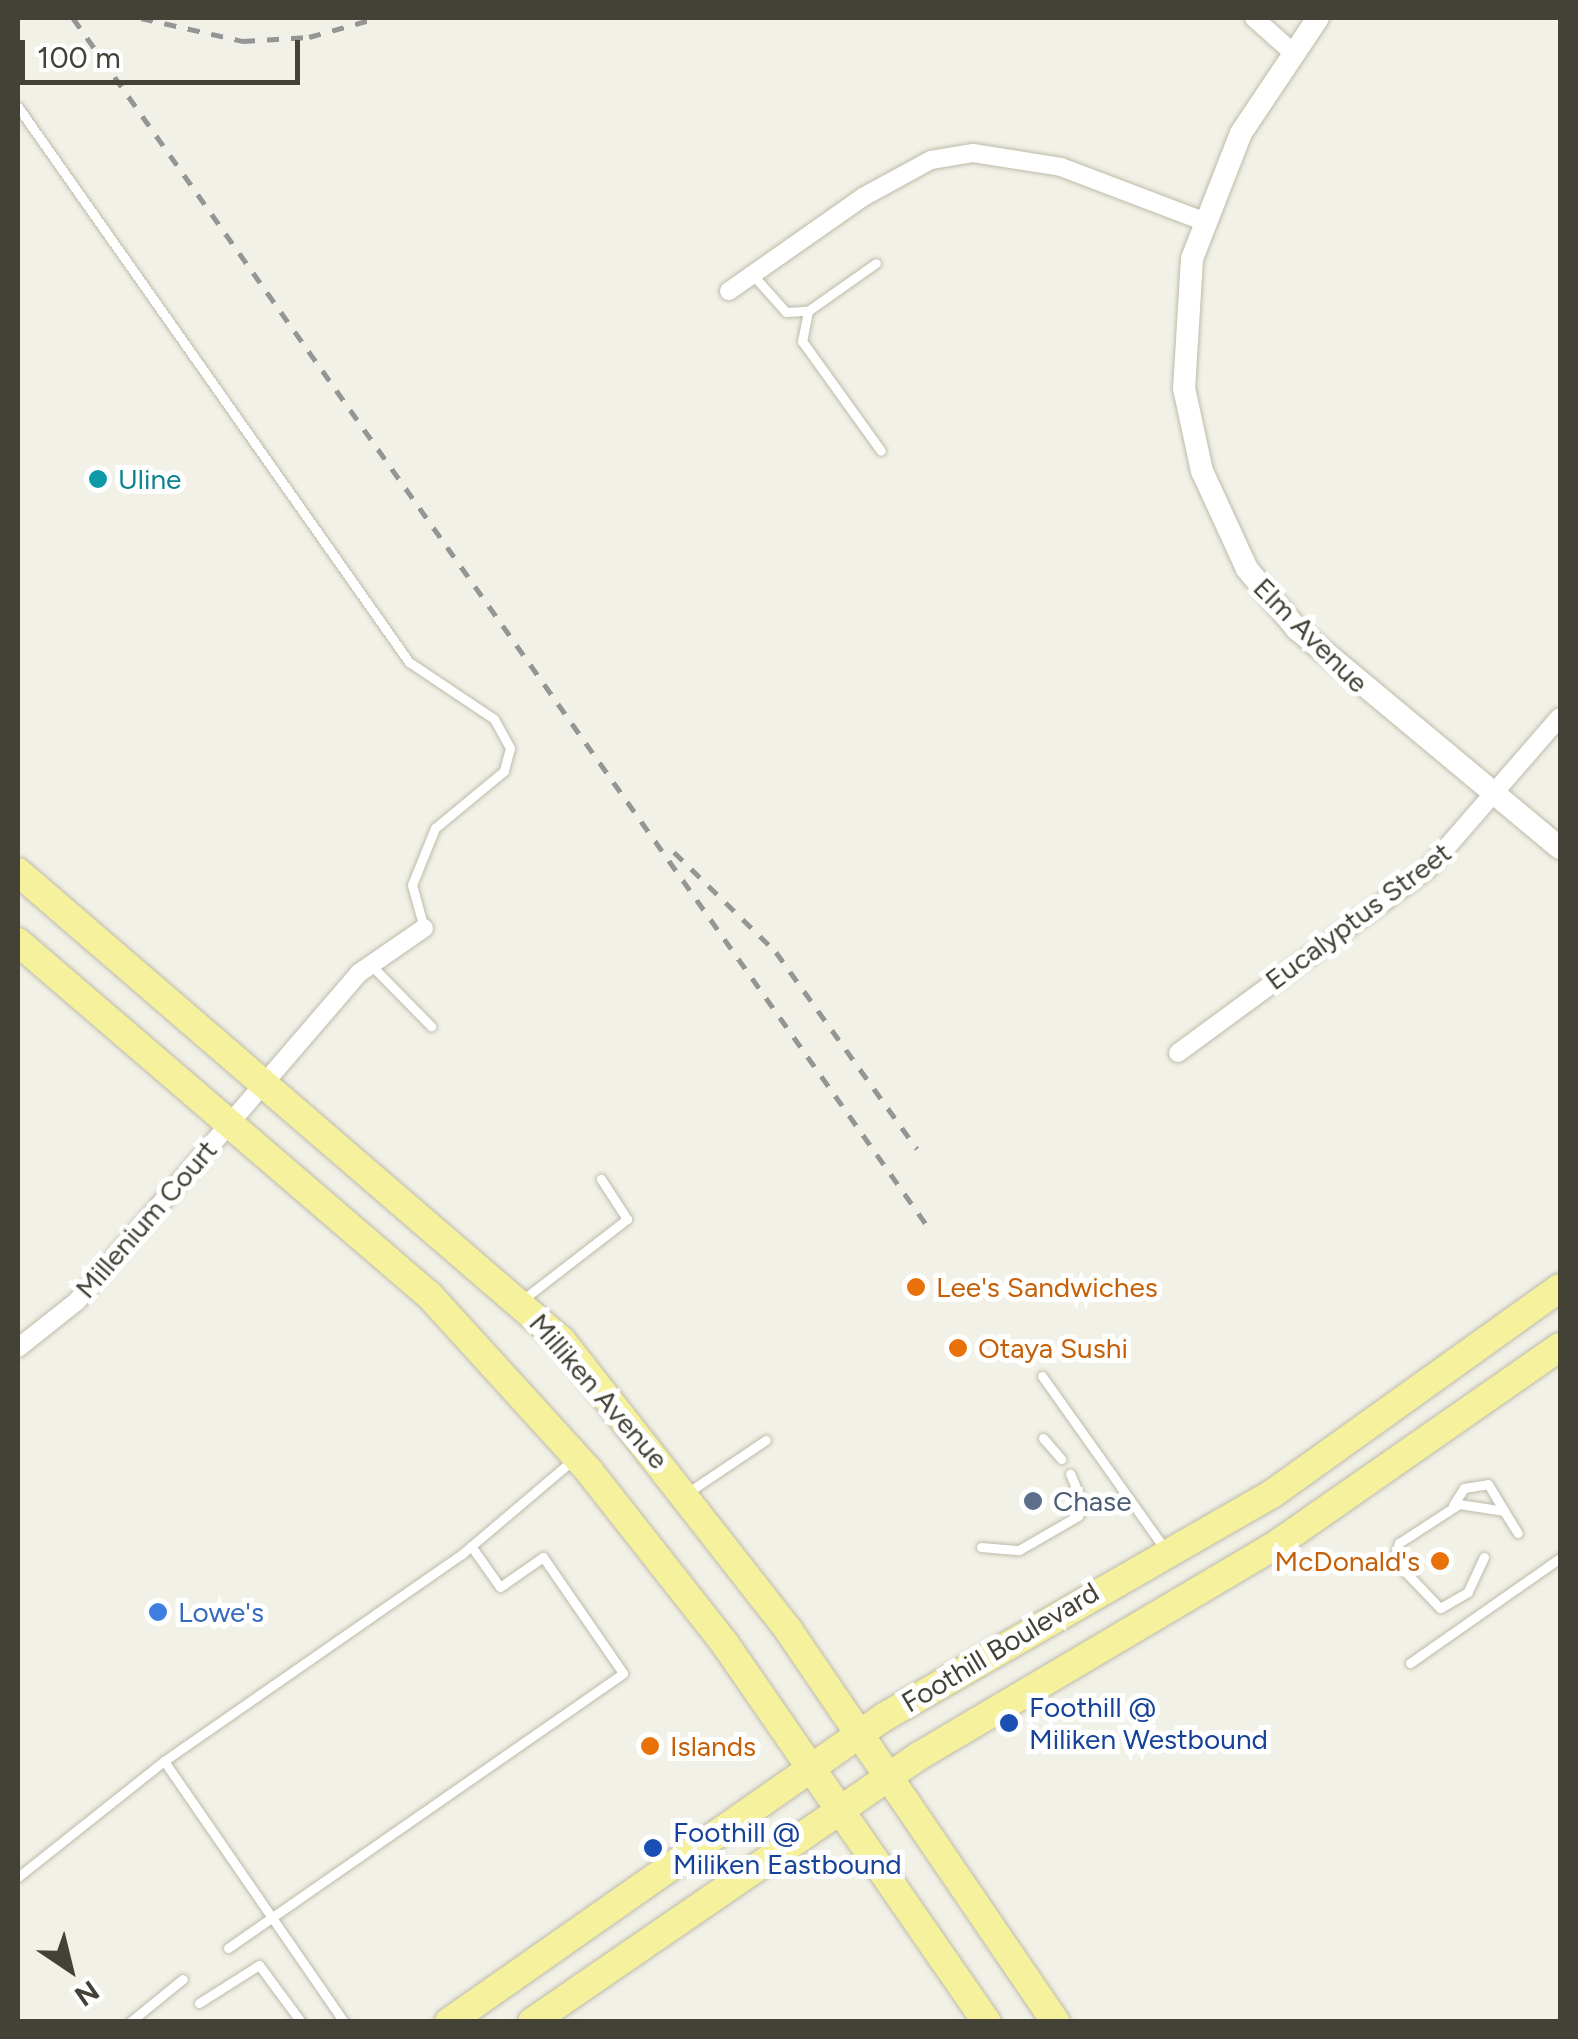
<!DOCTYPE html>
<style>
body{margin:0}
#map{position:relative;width:1578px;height:2039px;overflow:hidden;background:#f2f1e7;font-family:Figtree,sans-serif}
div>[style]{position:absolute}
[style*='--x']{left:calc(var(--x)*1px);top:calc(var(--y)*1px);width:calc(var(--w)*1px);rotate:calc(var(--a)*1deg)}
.roads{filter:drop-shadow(0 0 2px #bdbbaa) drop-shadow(0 0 2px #bdbbaa)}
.service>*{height:9px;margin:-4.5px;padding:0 4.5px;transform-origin:4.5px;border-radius:4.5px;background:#fff}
.minor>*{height:18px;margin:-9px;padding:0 9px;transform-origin:9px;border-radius:9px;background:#fff}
.tertiary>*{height:22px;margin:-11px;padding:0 11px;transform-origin:11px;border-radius:11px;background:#fff}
.primary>*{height:28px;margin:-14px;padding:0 14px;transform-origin:14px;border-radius:14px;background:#f6f19c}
.rail>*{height:5px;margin-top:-2.5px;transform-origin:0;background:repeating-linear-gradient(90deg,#959595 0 12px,transparent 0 24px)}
.dots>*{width:28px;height:28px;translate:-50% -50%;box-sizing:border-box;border:5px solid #fff;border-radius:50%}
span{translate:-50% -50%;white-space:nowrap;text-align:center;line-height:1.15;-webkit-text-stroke:10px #fff;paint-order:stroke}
.culture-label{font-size:28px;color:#0d838f}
.left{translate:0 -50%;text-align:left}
.street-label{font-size:28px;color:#444236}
.food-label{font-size:28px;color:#c56008}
.right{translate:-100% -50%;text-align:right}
.service-label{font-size:28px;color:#4e5e75}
.shop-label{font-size:28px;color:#366cbe}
.transit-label{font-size:28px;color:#164399}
.frame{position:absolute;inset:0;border:20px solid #444236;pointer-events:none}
.north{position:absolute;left:20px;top:1919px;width:100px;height:100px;-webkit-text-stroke:8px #fff;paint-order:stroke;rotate:145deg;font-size:28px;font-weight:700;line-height:40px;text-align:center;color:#444236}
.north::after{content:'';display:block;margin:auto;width:35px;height:45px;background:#444236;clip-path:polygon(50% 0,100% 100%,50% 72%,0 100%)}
.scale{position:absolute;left:20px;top:40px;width:280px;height:45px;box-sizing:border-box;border:5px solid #444236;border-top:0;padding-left:12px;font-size:30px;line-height:35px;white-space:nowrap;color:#444236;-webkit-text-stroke:8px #fff;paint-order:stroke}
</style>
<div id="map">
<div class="roads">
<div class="service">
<i style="--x:18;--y:107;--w:679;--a:54.84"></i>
<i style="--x:409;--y:662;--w:102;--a:33.8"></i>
<i style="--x:494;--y:719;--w:33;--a:61"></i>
<i style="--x:510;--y:748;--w:24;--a:105"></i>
<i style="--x:504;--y:771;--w:89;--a:140.4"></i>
<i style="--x:435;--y:828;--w:61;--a:112"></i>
<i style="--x:412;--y:885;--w:45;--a:74.4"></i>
<i style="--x:752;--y:274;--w:51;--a:48.2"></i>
<i style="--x:786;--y:312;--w:22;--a:-3"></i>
<i style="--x:808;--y:311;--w:83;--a:-35.2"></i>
<i style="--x:808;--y:311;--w:31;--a:101"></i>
<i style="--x:802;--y:341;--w:135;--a:54.3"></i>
<i style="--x:371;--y:965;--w:86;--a:45.5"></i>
<i style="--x:521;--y:1301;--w:134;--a:-37.7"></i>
<i style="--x:627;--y:1219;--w:48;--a:-123"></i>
<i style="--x:1042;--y:1376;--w:212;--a:54.6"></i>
<i style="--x:1043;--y:1438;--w:28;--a:49"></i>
<i style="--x:687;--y:1493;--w:95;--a:-33.9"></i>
<i style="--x:1453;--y:1505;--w:20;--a:-57"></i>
<i style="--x:1464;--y:1488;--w:24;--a:-9"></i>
<i style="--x:1488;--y:1484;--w:31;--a:59"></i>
<i style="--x:981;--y:1547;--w:38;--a:5"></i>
<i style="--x:1019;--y:1550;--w:68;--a:-30"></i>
<i style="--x:1078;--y:1516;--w:13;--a:-67"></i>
<i style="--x:1083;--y:1504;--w:33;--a:-113"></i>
<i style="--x:1484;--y:1557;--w:38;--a:115"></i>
<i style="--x:1468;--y:1592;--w:32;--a:150"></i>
<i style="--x:1440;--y:1608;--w:66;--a:-133.8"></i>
<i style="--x:1394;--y:1560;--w:18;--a:-74"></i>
<i style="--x:1399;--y:1543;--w:72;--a:-33"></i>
<i style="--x:1459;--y:1504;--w:46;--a:8.8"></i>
<i style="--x:1504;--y:1511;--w:26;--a:58"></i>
<i style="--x:1410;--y:1663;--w:183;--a:-35"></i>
<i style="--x:164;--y:1761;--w:317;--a:55.4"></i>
<i style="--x:18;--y:1877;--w:186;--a:-38.5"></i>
<i style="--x:164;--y:1761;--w:363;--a:-34.8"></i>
<i style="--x:462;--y:1554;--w:147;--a:-40.3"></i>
<i style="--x:228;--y:1948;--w:481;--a:-34.8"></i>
<i style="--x:623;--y:1673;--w:141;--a:-124.6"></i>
<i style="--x:543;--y:1557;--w:52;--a:145.1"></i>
<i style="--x:500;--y:1587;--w:50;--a:-125.3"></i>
<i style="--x:199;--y:2003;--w:71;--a:-32.3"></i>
<i style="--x:259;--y:1965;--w:71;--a:53.6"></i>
<i style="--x:130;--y:2022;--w:68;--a:-39.1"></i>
</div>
<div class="minor">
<i style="--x:1254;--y:18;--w:50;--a:41.7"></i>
<i style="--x:729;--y:291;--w:164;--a:-35"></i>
<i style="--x:863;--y:197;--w:77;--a:-28.6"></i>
<i style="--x:931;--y:160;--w:43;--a:-9.5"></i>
<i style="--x:973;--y:153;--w:89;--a:9"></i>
<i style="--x:1061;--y:167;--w:152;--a:20.8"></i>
<i style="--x:1178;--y:1053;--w:308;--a:-36.3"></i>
<i style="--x:1426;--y:871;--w:204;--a:-49"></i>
<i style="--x:18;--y:1348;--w:75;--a:-38.5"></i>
<i style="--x:77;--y:1301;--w:433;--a:-49.3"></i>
<i style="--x:359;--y:973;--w:79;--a:-34.7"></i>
</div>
<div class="tertiary">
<i style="--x:1318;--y:18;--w:138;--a:123.8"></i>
<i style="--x:1241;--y:133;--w:135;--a:111.3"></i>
<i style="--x:1192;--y:259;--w:129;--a:93.5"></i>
<i style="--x:1184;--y:388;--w:85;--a:77.8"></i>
<i style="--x:1202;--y:471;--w:108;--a:65.3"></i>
<i style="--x:1247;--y:569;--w:78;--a:50.2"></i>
<i style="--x:1297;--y:629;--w:342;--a:39.8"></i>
</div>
<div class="primary">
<i style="--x:18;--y:872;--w:718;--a:40.77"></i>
<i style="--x:562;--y:1341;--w:368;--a:51.9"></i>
<i style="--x:789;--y:1631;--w:473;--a:55.7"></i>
<i style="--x:18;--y:942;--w:543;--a:40.67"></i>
<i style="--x:430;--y:1296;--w:236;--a:47.7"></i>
<i style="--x:589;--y:1471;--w:220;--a:51.8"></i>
<i style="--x:725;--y:1644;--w:460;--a:55.3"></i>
<i style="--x:449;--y:2022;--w:531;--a:-35.04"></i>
<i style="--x:884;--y:1717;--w:448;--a:-29.9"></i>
<i style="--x:1272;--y:1494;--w:354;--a:-35.6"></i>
<i style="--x:532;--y:2022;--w:470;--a:-34.5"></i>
<i style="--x:919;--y:1756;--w:411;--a:-30.6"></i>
<i style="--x:1273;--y:1547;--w:350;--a:-34.9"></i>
</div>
</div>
<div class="rail">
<i style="--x:73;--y:18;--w:1477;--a:54.73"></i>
<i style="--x:141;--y:18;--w:105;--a:12.7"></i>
<i style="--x:243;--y:41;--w:66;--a:-3.5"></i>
<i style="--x:309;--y:37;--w:71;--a:-15.6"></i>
<i style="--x:674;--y:852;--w:143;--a:44.4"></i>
<i style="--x:776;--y:952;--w:242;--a:54.4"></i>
</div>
<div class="dots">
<i style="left:98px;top:479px;background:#0f9aa8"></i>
<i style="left:916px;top:1287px;background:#e8710a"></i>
<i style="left:958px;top:1348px;background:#e8710a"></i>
<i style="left:1033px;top:1501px;background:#5c6f8a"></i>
<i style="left:1440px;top:1561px;background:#e8710a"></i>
<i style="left:158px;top:1612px;background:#3f7fe0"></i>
<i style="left:1009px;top:1723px;background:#1a4fb4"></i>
<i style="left:650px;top:1746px;background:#e8710a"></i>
<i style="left:653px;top:1848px;background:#1a4fb4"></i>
</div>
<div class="culture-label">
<span class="left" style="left:118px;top:479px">Uline</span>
</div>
<div class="street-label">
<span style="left:1311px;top:635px;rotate:45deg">Elm Avenue</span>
<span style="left:1358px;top:916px;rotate:-37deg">Eucalyptus Street</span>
<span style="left:146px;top:1219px;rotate:-49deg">Millenium Court</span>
<span style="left:599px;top:1391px;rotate:49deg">Milliken Avenue</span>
<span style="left:1000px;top:1647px;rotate:-31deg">Foothill Boulevard</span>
</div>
<div class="food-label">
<span class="left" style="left:936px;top:1287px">Lee's Sandwiches</span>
<span class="left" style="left:978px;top:1348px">Otaya Sushi</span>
<span class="right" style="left:1420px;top:1561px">McDonald's</span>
<span class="left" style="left:670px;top:1746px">Islands</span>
</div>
<div class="service-label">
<span class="left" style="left:1053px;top:1501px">Chase</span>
</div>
<div class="shop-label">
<span class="left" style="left:178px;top:1612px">Lowe's</span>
</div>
<div class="transit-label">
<span class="left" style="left:1029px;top:1723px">Foothill @<br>Miliken Westbound</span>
<span class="left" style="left:673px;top:1848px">Foothill @<br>Miliken Eastbound</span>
</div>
<div class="frame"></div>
<div class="north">N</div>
<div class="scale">100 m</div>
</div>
